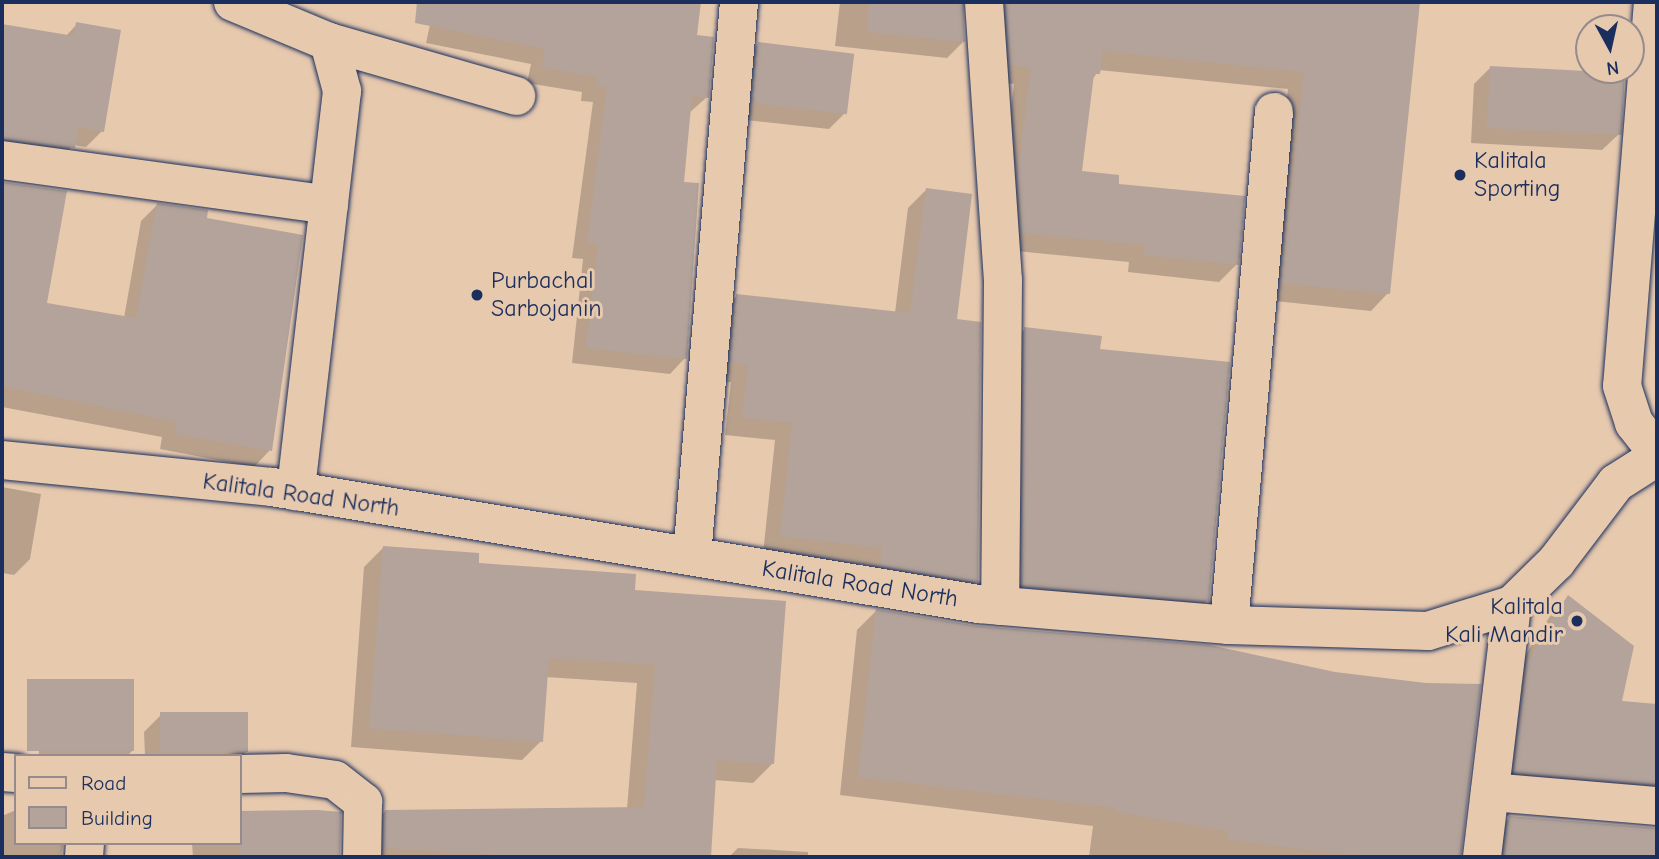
<!DOCTYPE html>
<style>
body{margin:0}
#map{position:relative;width:1659px;height:859px;overflow:hidden;background:#e7c9ae;font-family:"Comic Neue",sans-serif}
div>[style]{position:absolute}
[style*='--x']{left:calc(var(--x)*1px);top:calc(var(--y)*1px);width:calc(var(--w)*1px);rotate:calc(var(--a)*1deg)}
.shadow>*{inset:0;background:#0003}
.building>*{inset:0;background:#b4a39a;transform-origin:0 0}
.roads{filter:drop-shadow(0 0 2px #1b2f5e) drop-shadow(0 0 2px #1b2f5e)}
.minor>*{height:38px;margin:-19px;padding:0 19px;transform-origin:19px;border-radius:19px;background:#e7c9ae}
.dots>*{width:19px;height:19px;translate:-50% -50%;box-sizing:border-box;border:4px solid #e7c9ae;border-radius:50%}
span{translate:-50% -50%;white-space:nowrap;text-align:center;line-height:1.15;-webkit-text-stroke:6px #e7c9ae;paint-order:stroke}
.poi-label{font-size:24px;color:#1b2f5e}
.left{translate:0 -50%;text-align:left}
.right{translate:-100% -50%;text-align:right}
.street-label{font-size:24px;color:#1b2f5e}
.frame{position:absolute;inset:0;border:4px solid #1b2f5e;pointer-events:none}
.legend{position:absolute;left:14px;top:754px;width:228px;height:91px;box-sizing:border-box;background:#e7c9ae;border:2px solid #958b8e;margin:0;padding:9px 12px;list-style:none;font-size:21px;color:#1b2f5e}
.legend li{display:flex;align-items:center;gap:14px;height:35px}
.legend b{width:35px;border:2px solid #958b8e}
.north{position:absolute;left:1575px;top:14px;width:70px;height:70px;box-sizing:border-box;background:#e7c9ae;border:2px solid #958b8e;border-radius:50%;rotate:172deg;font-size:19px;font-weight:700;line-height:28px;text-align:center;color:#1b2f5e}
.north::after{content:'';display:block;margin:auto;width:24px;height:32px;background:#1b2f5e;clip-path:polygon(50% 0,100% 100%,50% 72%,0 100%)}
</style>
<div id="map">
<div class="shadow">
<i style="clip-path:polygon(435px 2px,700px 2px,695px 37px,707px 97px,689px 113px,682px 183px,685px 358px,670px 374px,572px 363px,583px 259px,572px 258px,593px 102px,581px 101px,582px 92px,527px 83px,531px 64px,426px 43px)"></i>
<i style="clip-path:polygon(840px 2px,964px 2px,963px 42px,947px 58px,835px 46px)"></i>
<i style="clip-path:polygon(997px 2px,1418px 2px,1388px 293px,1371px 311px,1264px 300px,1288px 89px,1099px 70px,1092px 80px,1080px 173px,1117px 185px,1237px 264px,1219px 282px,1128px 272px,1129px 262px,1005px 250px,1001px 192px,1014px 84px,993px 82px)"></i>
<i style="clip-path:polygon(77px 24px,102px 131px,86px 147px,73px 145px,57px 163px,2px 158px,2px 26px,65px 37px)"></i>
<i style="clip-path:polygon(758px 44px,845px 113px,829px 129px,737px 119px,742px 60px)"></i>
<i style="clip-path:polygon(1490px 68px,1619px 134px,1602px 150px,1471px 143px,1474px 84px)"></i>
<i style="clip-path:polygon(2px 184px,65px 192px,45px 305px,124px 318px,141px 221px,157px 205px,205px 219px,270px 450px,254px 467px,160px 449px,162px 437px,2px 407px)"></i>
<i style="clip-path:polygon(926px 190px,955px 321px,977px 581px,959px 599px,864px 583px,865px 565px,763px 554px,775px 440px,725px 435px,731px 382px,713px 381px,719px 313px,737px 296px,895px 313px,908px 208px)"></i>
<i style="clip-path:polygon(1025px 329px,1098px 351px,1207px 601px,1191px 617px,1007px 601px,1009px 345px)"></i>
<i style="clip-path:polygon(2px 487px,41px 494px,30px 559px,14px 575px,2px 573px)"></i>
<i style="clip-path:polygon(383px 548px,633px 591px,772px 764px,753px 783px,714px 780px,709px 857px,365px 857px,366px 830px,385px 811px,627px 809px,637px 683px,546px 677px,541px 741px,522px 760px,351px 747px,364px 567px)"></i>
<i style="clip-path:polygon(1568px 597px,1620px 703px,1657px 706px,1657px 815px,1496px 791px,1509px 681px,1550px 616px)"></i>
<i style="clip-path:polygon(876px 611px,1458px 855px,1459px 857px,1089px 857px,1093px 826px,840px 795px,857px 630px)"></i>
<i style="clip-path:polygon(38px 698px,133px 750px,127px 756px,39px 756px)"></i>
<i style="clip-path:polygon(161px 715px,247px 751px,240px 758px,145px 756px,144px 732px)"></i>
<i style="clip-path:polygon(16px 810px,16px 843px,63px 843px,61px 857px,2px 857px,2px 816px)"></i>
<i style="clip-path:polygon(336px 812px,340px 857px,193px 857px,192px 843px,240px 843px,240px 813px)"></i>
<i style="clip-path:polygon(1510px 817px,1657px 829px,1657px 857px,1488px 857px,1491px 836px)"></i>
<i style="clip-path:polygon(738px 848px,808px 852px,808px 857px,729px 857px)"></i>
</div>
<div class="building">
<i style="clip-path:polygon(417px 2px,701px 2px,697px 35px,714px 37px,709px 98px,692px 96px,684px 182px,699px 183px,687px 359px,586px 348px,598px 244px,587px 243px,607px 87px,596px 86px,597px 77px,542px 67px,545px 49px,415px 23px)"></i>
<i style="clip-path:polygon(869px 2px,962px 2px,965px 42px,867px 32px)"></i>
<i style="clip-path:polygon(1006px 2px,1420px 2px,1390px 294px,1281px 283px,1304px 72px,1103px 51px,1100px 74px,1094px 74px,1082px 171px,1119px 175px,1119px 184px,1245px 196px,1239px 265px,1144px 255px,1145px 245px,1022px 233px,1018px 173px,1031px 67px,1010px 65px)"></i>
<i style="clip-path:polygon(76px 22px,121px 30px,104px 132px,78px 127px,75px 148px,2px 139px,2px 24px,74px 36px)"></i>
<i style="left:758px;top:42px;width:97px;height:61px;rotate:7deg"></i>
<i style="left:1490px;top:66px;width:135px;height:62px;rotate:3deg"></i>
<i style="clip-path:polygon(2px 182px,67px 191px,47px 303px,136px 318px,157px 203px,208px 210px,207px 218px,303px 235px,272px 451px,175px 434px,177px 422px,2px 386px)"></i>
<i style="clip-path:polygon(926px 188px,972px 194px,957px 319px,981px 322px,978px 582px,880px 566px,882px 548px,780px 536px,792px 423px,742px 417px,748px 365px,730px 363px,736px 294px,910px 313px)"></i>
<i style="clip-path:polygon(1024px 327px,1102px 336px,1100px 349px,1230px 362px,1209px 601px,1022px 586px)"></i>
<i style="clip-path:polygon(383px 546px,479px 553px,479px 563px,636px 574px,635px 590px,786px 601px,774px 764px,717px 760px,711px 857px,529px 857px,384px 848px,385px 810px,644px 807px,655px 665px,549px 658px,543px 742px,369px 728px)"></i>
<i style="clip-path:polygon(1568px 595px,1634px 646px,1622px 701px,1657px 704px,1657px 784px,1514px 772px,1528px 660px)"></i>
<i style="clip-path:polygon(876px 609px,977px 626px,1210px 645px,1335px 672px,1426px 683px,1481px 684px,1461px 857px,1378px 857px,1308px 850px,1227px 839px,1228px 831px,1117px 812px,1117px 808px,858px 777px)"></i>
<i style="left:134px;top:679px;width:72px;height:107px;rotate:90deg"></i>
<i style="left:248px;top:712px;width:40px;height:88px;rotate:90deg"></i>
<i style="clip-path:polygon(317px 810px,341px 812px,340px 857px,240px 857px,240px 811px)"></i>
<i style="clip-path:polygon(1509px 816px,1657px 828px,1657px 857px,1504px 857px)"></i>
</div>
<div class="roads">
<div class="minor">
<i style="--x:233;--y:2;--w:104;--a:22.6"></i>
<i style="--x:329;--y:42;--w:51;--a:75.1"></i>
<i style="--x:342;--y:91;--w:403;--a:96.6"></i>
<i style="--x:984;--y:2;--w:279;--a:86.1"></i>
<i style="--x:1003;--y:280;--w:326;--a:90.5"></i>
<i style="--x:1653;--y:2;--w:385;--a:94.6"></i>
<i style="--x:1622;--y:386;--w:39;--a:72"></i>
<i style="--x:1634;--y:423;--w:37;--a:52"></i>
<i style="--x:329;--y:42;--w:195;--a:16.1"></i>
<i style="--x:2;--y:160;--w:330;--a:7.8"></i>
<i style="--x:2;--y:460;--w:271;--a:5.7"></i>
<i style="--x:272;--y:487;--w:717;--a:9.4"></i>
<i style="--x:979;--y:604;--w:251;--a:4.8"></i>
<i style="--x:1229;--y:625;--w:199;--a:1.7"></i>
<i style="--x:1428;--y:631;--w:88;--a:-17.2"></i>
<i style="--x:1512;--y:605;--w:62;--a:-44.3"></i>
<i style="--x:1556;--y:562;--w:99;--a:-52.8"></i>
<i style="--x:1616;--y:483;--w:49;--a:-32.4"></i>
<i style="--x:692;--y:556;--w:556;--a:-85.15"></i>
<i style="--x:1229;--y:625;--w:515;--a:-84.99"></i>
<i style="--x:2;--y:772;--w:14;--a:4"></i>
<i style="--x:240;--y:774;--w:46;--a:-1.2"></i>
<i style="--x:286;--y:773;--w:49;--a:8.1"></i>
<i style="--x:335;--y:780;--w:36;--a:38"></i>
<i style="--x:363;--y:802;--w:55;--a:91"></i>
<i style="--x:1490;--y:792;--w:168;--a:4.8"></i>
<i style="--x:84;--y:857;--w:14;--a:-86"></i>
<i style="--x:1482;--y:857;--w:254;--a:-83.2"></i>
</div>
</div>
<div class="dots">
<i style="left:1460px;top:175px;background:#1b2f5e"></i>
<i style="left:477px;top:295px;background:#1b2f5e"></i>
<i style="left:1577px;top:621px;background:#1b2f5e"></i>
</div>
<div class="poi-label">
<span class="left" style="left:1474px;top:175px">Kalitala<br>Sporting</span>
<span class="left" style="left:491px;top:295px">Purbachal<br>Sarbojanin</span>
<span class="right" style="left:1563px;top:621px">Kalitala<br>Kali Mandir</span>
</div>
<div class="street-label">
<span style="left:301px;top:495px;rotate:8deg">Kalitala Road North</span>
<span style="left:860px;top:584px;rotate:9deg">Kalitala Road North</span>
</div>
<div class="frame"></div>
<ul class="legend">
<li><b style="height:9px;background:#e7c9ae"></b>Road</li>
<li><b style="height:19px;background:#b4a39a"></b>Building</li>
</ul>
<div class="north">N</div>
</div>
